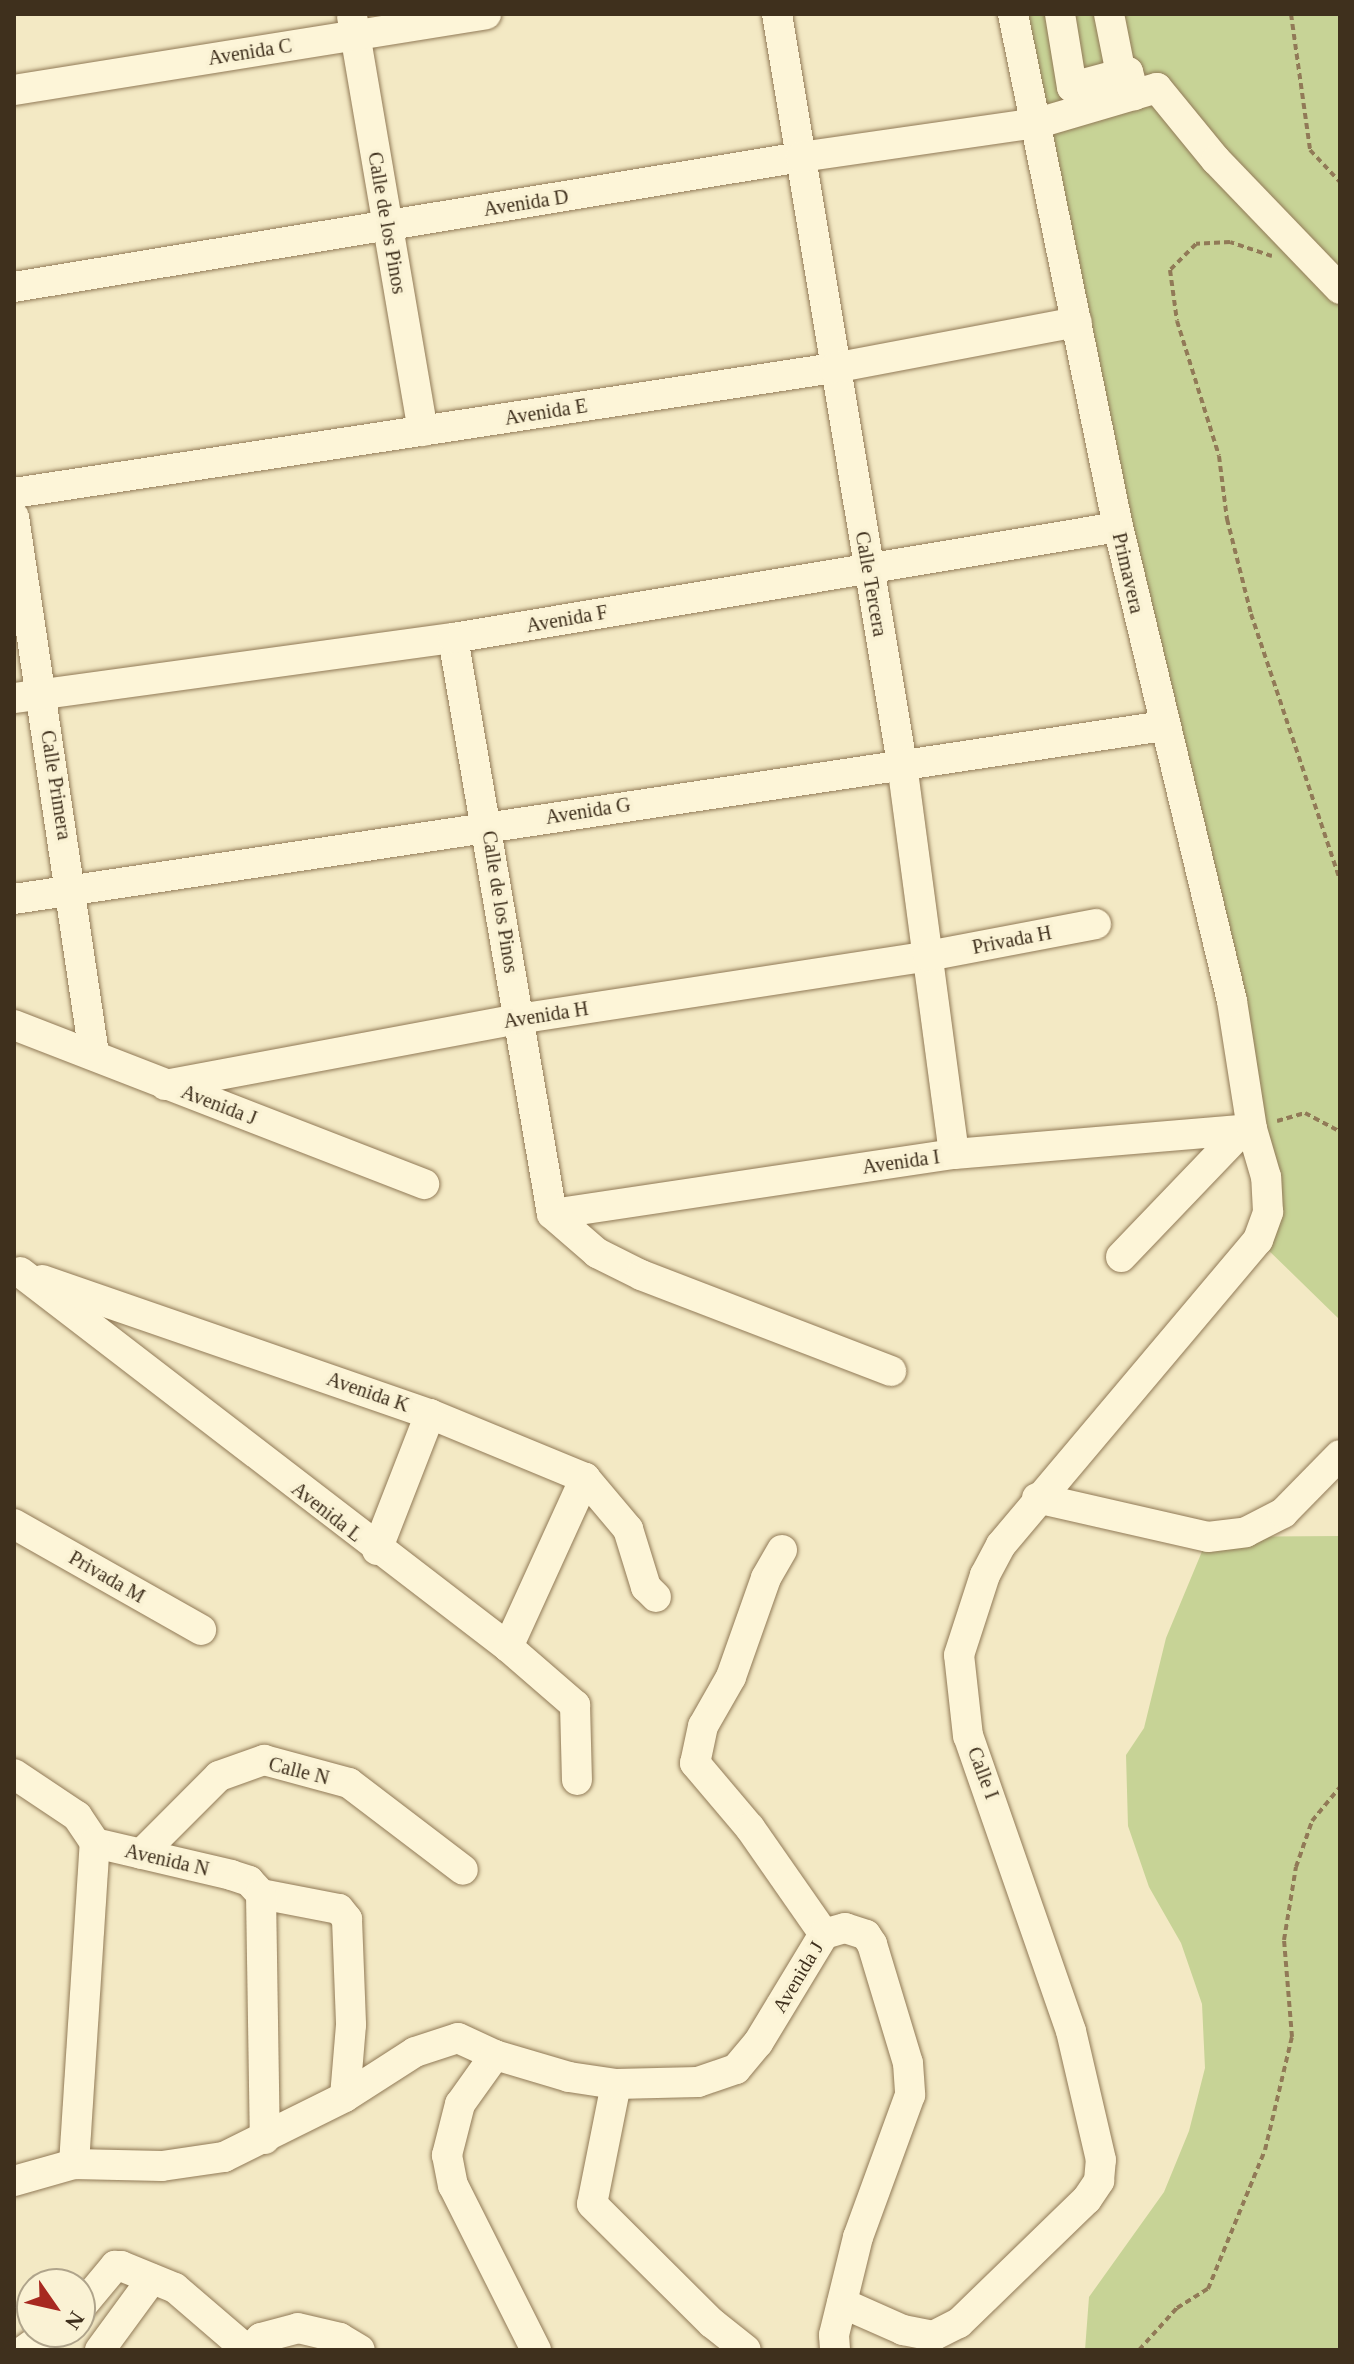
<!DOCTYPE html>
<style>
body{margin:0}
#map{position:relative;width:1354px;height:2364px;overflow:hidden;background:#f3e9c4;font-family:"Times New Roman",serif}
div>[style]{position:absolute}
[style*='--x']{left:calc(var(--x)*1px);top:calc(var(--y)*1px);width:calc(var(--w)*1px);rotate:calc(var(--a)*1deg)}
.green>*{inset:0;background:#c7d396}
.path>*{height:4px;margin-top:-2px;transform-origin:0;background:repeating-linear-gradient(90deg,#917a57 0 6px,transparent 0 10px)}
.roads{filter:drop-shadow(0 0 2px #917a57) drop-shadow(0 0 2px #917a57)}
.minor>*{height:30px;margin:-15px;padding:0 15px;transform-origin:15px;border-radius:15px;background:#fdf5d8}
span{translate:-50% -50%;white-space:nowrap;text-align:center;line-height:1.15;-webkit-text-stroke:7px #faf2d4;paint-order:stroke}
.street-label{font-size:20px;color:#3f301d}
.frame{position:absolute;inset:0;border:16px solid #3f301d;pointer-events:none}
.north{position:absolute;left:16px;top:2268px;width:80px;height:80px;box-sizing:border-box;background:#faf2d4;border:2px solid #afa48b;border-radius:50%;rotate:124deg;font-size:22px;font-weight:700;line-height:32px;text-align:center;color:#3f301d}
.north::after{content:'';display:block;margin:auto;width:28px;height:36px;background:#a72920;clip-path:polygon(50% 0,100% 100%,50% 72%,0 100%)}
</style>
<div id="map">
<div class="green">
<i style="clip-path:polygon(1017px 14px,1340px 14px,1340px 1320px,1258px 1240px,1268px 1212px)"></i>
<i style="clip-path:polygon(1340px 1536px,1340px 2350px,1085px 2350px,1089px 2297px,1164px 2192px,1189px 2131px,1205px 2068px,1202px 2004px,1181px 1943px,1149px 1887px,1128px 1826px,1126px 1755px,1144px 1728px,1166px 1638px,1208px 1537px)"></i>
</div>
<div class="path">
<i style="--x:1291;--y:14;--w:137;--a:82"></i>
<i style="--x:1310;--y:150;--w:44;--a:46.8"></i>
<i style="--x:1272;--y:256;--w:44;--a:-161.6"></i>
<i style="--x:1230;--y:242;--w:34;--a:177"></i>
<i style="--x:1196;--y:244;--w:37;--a:135"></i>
<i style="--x:1170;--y:270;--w:51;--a:82.2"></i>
<i style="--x:1177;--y:321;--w:141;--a:72.7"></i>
<i style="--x:1219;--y:456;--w:64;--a:82.8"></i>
<i style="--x:1227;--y:519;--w:98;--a:75.8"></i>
<i style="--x:1251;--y:614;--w:280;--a:71.5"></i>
<i style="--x:1277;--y:1121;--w:29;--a:-16"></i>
<i style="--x:1305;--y:1113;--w:40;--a:28"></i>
<i style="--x:1139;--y:2350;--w:57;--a:-47.9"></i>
<i style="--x:1177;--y:2308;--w:36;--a:-32"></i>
<i style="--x:1208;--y:2289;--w:150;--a:-67.7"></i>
<i style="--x:1265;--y:2150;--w:116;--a:-76.6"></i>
<i style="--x:1292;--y:2037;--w:97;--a:-94.7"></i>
<i style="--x:1284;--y:1940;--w:74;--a:-80.7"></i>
<i style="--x:1296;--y:1867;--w:49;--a:-70.8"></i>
<i style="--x:1312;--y:1821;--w:44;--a:-50.5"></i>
</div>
<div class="roads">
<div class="minor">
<i style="--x:777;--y:14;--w:760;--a:80.54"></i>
<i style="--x:902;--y:764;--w:393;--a:82.4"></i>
<i style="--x:1060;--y:14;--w:74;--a:80.7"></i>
<i style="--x:1072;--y:87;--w:58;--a:-15"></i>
<i style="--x:1128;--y:72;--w:24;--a:75"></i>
<i style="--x:1109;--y:14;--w:61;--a:78.7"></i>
<i style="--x:352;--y:16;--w:421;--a:80.3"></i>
<i style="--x:14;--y:90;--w:478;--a:-9.1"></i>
<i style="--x:14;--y:287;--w:798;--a:-9.38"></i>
<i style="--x:801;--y:157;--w:239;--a:-8.2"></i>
<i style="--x:1038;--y:123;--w:124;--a:-16.4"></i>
<i style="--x:1157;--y:88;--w:93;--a:50.7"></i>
<i style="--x:1216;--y:160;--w:179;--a:46.1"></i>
<i style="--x:14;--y:493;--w:829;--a:-8.67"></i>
<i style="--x:834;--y:368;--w:247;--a:-10.7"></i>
<i style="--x:14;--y:517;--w:543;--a:81.53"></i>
<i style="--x:453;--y:638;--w:584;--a:80.25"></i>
<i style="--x:14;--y:698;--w:443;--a:-7.8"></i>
<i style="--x:453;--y:638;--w:674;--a:-9.48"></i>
<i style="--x:14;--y:899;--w:1162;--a:-8.56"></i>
<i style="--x:14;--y:1025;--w:440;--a:21.2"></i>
<i style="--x:165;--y:1085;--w:359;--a:-10.6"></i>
<i style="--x:518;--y:1019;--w:415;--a:-8.7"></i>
<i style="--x:928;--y:956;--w:171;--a:-10.8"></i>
<i style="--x:552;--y:1214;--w:406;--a:-8.5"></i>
<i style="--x:954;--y:1154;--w:299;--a:-4.8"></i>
<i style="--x:552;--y:1214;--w:60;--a:40.9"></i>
<i style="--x:597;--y:1253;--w:49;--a:26.6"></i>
<i style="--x:641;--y:1275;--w:268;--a:21"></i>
<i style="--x:1121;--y:1257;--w:176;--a:-46.2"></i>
<i style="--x:20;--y:1272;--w:615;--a:37.54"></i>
<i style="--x:508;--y:1647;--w:89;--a:40.9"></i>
<i style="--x:575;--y:1705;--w:75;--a:88.5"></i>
<i style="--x:42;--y:1280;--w:410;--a:19.1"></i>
<i style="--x:430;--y:1414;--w:168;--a:22.4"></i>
<i style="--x:585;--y:1478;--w:67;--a:49.9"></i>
<i style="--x:628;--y:1529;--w:61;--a:72.8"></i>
<i style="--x:646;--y:1587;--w:14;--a:45"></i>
<i style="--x:1037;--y:1498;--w:175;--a:12.8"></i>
<i style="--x:1208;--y:1537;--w:38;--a:-7"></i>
<i style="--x:1246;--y:1532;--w:42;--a:-27.2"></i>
<i style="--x:1283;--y:1513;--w:81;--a:-45.5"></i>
<i style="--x:14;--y:1524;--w:215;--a:29.5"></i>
<i style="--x:377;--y:1550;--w:146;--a:-68.7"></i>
<i style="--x:782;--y:1550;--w:32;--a:120"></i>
<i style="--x:766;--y:1578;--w:105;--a:109.5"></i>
<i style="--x:731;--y:1677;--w:56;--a:119.7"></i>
<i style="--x:703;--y:1726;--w:38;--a:102"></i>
<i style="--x:695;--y:1763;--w:85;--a:49.8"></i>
<i style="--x:750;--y:1828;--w:129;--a:55.1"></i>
<i style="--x:508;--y:1647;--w:186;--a:-65.5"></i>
<i style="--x:14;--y:1774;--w:76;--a:33.7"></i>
<i style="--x:77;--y:1816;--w:32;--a:56"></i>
<i style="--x:95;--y:1843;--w:140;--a:13.2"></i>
<i style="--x:231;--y:1875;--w:19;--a:18"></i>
<i style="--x:249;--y:1881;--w:18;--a:47"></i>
<i style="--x:261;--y:1894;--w:79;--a:10.9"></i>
<i style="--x:339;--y:1909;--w:13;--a:51"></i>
<i style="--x:347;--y:1919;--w:106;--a:87.8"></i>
<i style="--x:351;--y:2025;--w:72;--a:94.8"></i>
<i style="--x:141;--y:1854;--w:110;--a:-45"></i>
<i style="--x:219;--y:1776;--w:48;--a:-19.6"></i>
<i style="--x:264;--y:1760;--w:88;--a:15.1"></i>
<i style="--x:349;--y:1783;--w:143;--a:37.3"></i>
<i style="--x:261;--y:1894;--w:245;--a:89.1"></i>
<i style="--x:495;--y:2055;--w:60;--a:125.5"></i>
<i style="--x:460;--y:2104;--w:53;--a:104.3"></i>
<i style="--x:447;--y:2155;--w:31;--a:79"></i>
<i style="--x:453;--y:2185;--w:185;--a:63.3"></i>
<i style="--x:616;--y:2084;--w:122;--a:101.3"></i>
<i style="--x:592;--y:2204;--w:169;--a:44.8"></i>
<i style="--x:712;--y:2323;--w:43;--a:38.5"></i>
<i style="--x:74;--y:2164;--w:322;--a:-86.3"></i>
<i style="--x:14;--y:2181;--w:62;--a:-15.8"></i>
<i style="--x:74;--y:2164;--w:88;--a:1.3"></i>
<i style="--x:162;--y:2166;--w:63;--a:-8.3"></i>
<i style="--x:224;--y:2157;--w:135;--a:-26.4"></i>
<i style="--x:345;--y:2097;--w:83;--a:-32.7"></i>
<i style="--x:415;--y:2052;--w:45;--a:-18"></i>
<i style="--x:458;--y:2038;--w:41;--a:24.7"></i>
<i style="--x:495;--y:2055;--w:77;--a:16.6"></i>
<i style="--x:569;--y:2077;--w:48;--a:8.5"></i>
<i style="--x:616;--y:2084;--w:82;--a:-1.4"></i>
<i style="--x:698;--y:2082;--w:40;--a:-18.9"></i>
<i style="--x:736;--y:2069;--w:34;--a:-50"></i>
<i style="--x:758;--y:2043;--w:127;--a:-58.8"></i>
<i style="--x:824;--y:1934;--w:22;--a:-16"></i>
<i style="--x:845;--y:1928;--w:22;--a:18"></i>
<i style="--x:866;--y:1935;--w:11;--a:56"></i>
<i style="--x:872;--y:1944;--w:124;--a:73.2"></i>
<i style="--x:908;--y:2063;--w:32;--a:86"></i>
<i style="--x:910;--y:2095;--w:151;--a:110.1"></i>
<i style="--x:858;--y:2237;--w:101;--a:103.8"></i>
<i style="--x:834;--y:2335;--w:15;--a:86"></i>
<i style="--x:842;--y:2303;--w:67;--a:23.9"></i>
<i style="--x:903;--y:2330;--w:31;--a:11"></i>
<i style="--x:933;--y:2336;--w:29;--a:-27"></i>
<i style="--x:959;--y:2323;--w:178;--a:-44.1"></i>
<i style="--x:1087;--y:2199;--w:22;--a:-56"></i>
<i style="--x:1099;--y:2181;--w:21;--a:-85"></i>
<i style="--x:1101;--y:2160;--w:132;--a:-103.1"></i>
<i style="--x:1071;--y:2031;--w:312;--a:-109.2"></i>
<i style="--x:968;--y:1736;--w:81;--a:-96.3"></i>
<i style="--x:959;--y:1655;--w:84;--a:-72"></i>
<i style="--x:985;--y:1575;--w:34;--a:-62"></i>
<i style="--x:1001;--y:1545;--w:399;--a:-49.9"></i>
<i style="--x:1258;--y:1240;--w:30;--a:-70"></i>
<i style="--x:1268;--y:1212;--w:35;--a:-93"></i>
<i style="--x:1266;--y:1177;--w:50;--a:-106.3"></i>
<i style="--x:1252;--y:1129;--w:130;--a:-98.9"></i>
<i style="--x:1232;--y:1001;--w:488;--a:-103.5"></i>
<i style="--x:1118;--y:527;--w:524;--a:-101.57"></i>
<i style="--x:80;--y:2308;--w:55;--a:-50.2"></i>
<i style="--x:115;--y:2266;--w:6;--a:0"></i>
<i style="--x:121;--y:2266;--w:58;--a:22.2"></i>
<i style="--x:175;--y:2288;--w:95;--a:40.7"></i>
<i style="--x:25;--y:2350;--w:31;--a:-36"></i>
<i style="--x:100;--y:2350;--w:88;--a:-53.8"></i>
<i style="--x:249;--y:2350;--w:17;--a:-45"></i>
<i style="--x:261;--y:2338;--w:38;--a:-15"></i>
<i style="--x:298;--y:2328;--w:43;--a:13.4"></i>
<i style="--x:340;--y:2338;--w:23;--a:31"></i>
</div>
</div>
<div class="street-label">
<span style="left:250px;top:52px;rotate:-9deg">Avenida C</span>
<span style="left:526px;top:203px;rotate:-9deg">Avenida D</span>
<span style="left:387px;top:223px;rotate:80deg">Calle de los Pinos</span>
<span style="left:546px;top:412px;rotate:-9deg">Avenida E</span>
<span style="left:1128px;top:573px;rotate:77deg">Primavera</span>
<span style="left:871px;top:584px;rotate:80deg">Calle Tercera</span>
<span style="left:567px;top:619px;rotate:-10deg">Avenida F</span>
<span style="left:56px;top:785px;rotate:81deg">Calle Primera</span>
<span style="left:588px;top:811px;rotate:-9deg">Avenida G</span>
<span style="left:500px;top:902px;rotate:81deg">Calle de los Pinos</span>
<span style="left:1012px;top:940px;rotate:-11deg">Privada H</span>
<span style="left:546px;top:1015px;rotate:-9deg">Avenida H</span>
<span style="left:219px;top:1105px;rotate:21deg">Avenida J</span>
<span style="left:901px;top:1162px;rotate:-8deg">Avenida I</span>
<span style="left:368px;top:1392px;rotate:19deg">Avenida K</span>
<span style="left:327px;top:1512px;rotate:38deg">Avenida L</span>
<span style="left:107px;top:1577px;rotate:30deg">Privada M</span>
<span style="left:299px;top:1771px;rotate:14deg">Calle N</span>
<span style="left:983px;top:1773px;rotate:69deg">Calle I</span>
<span style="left:167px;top:1860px;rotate:13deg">Avenida N</span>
<span style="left:798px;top:1977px;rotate:-59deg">Avenida J</span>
</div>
<div class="frame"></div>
<div class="north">N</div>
</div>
